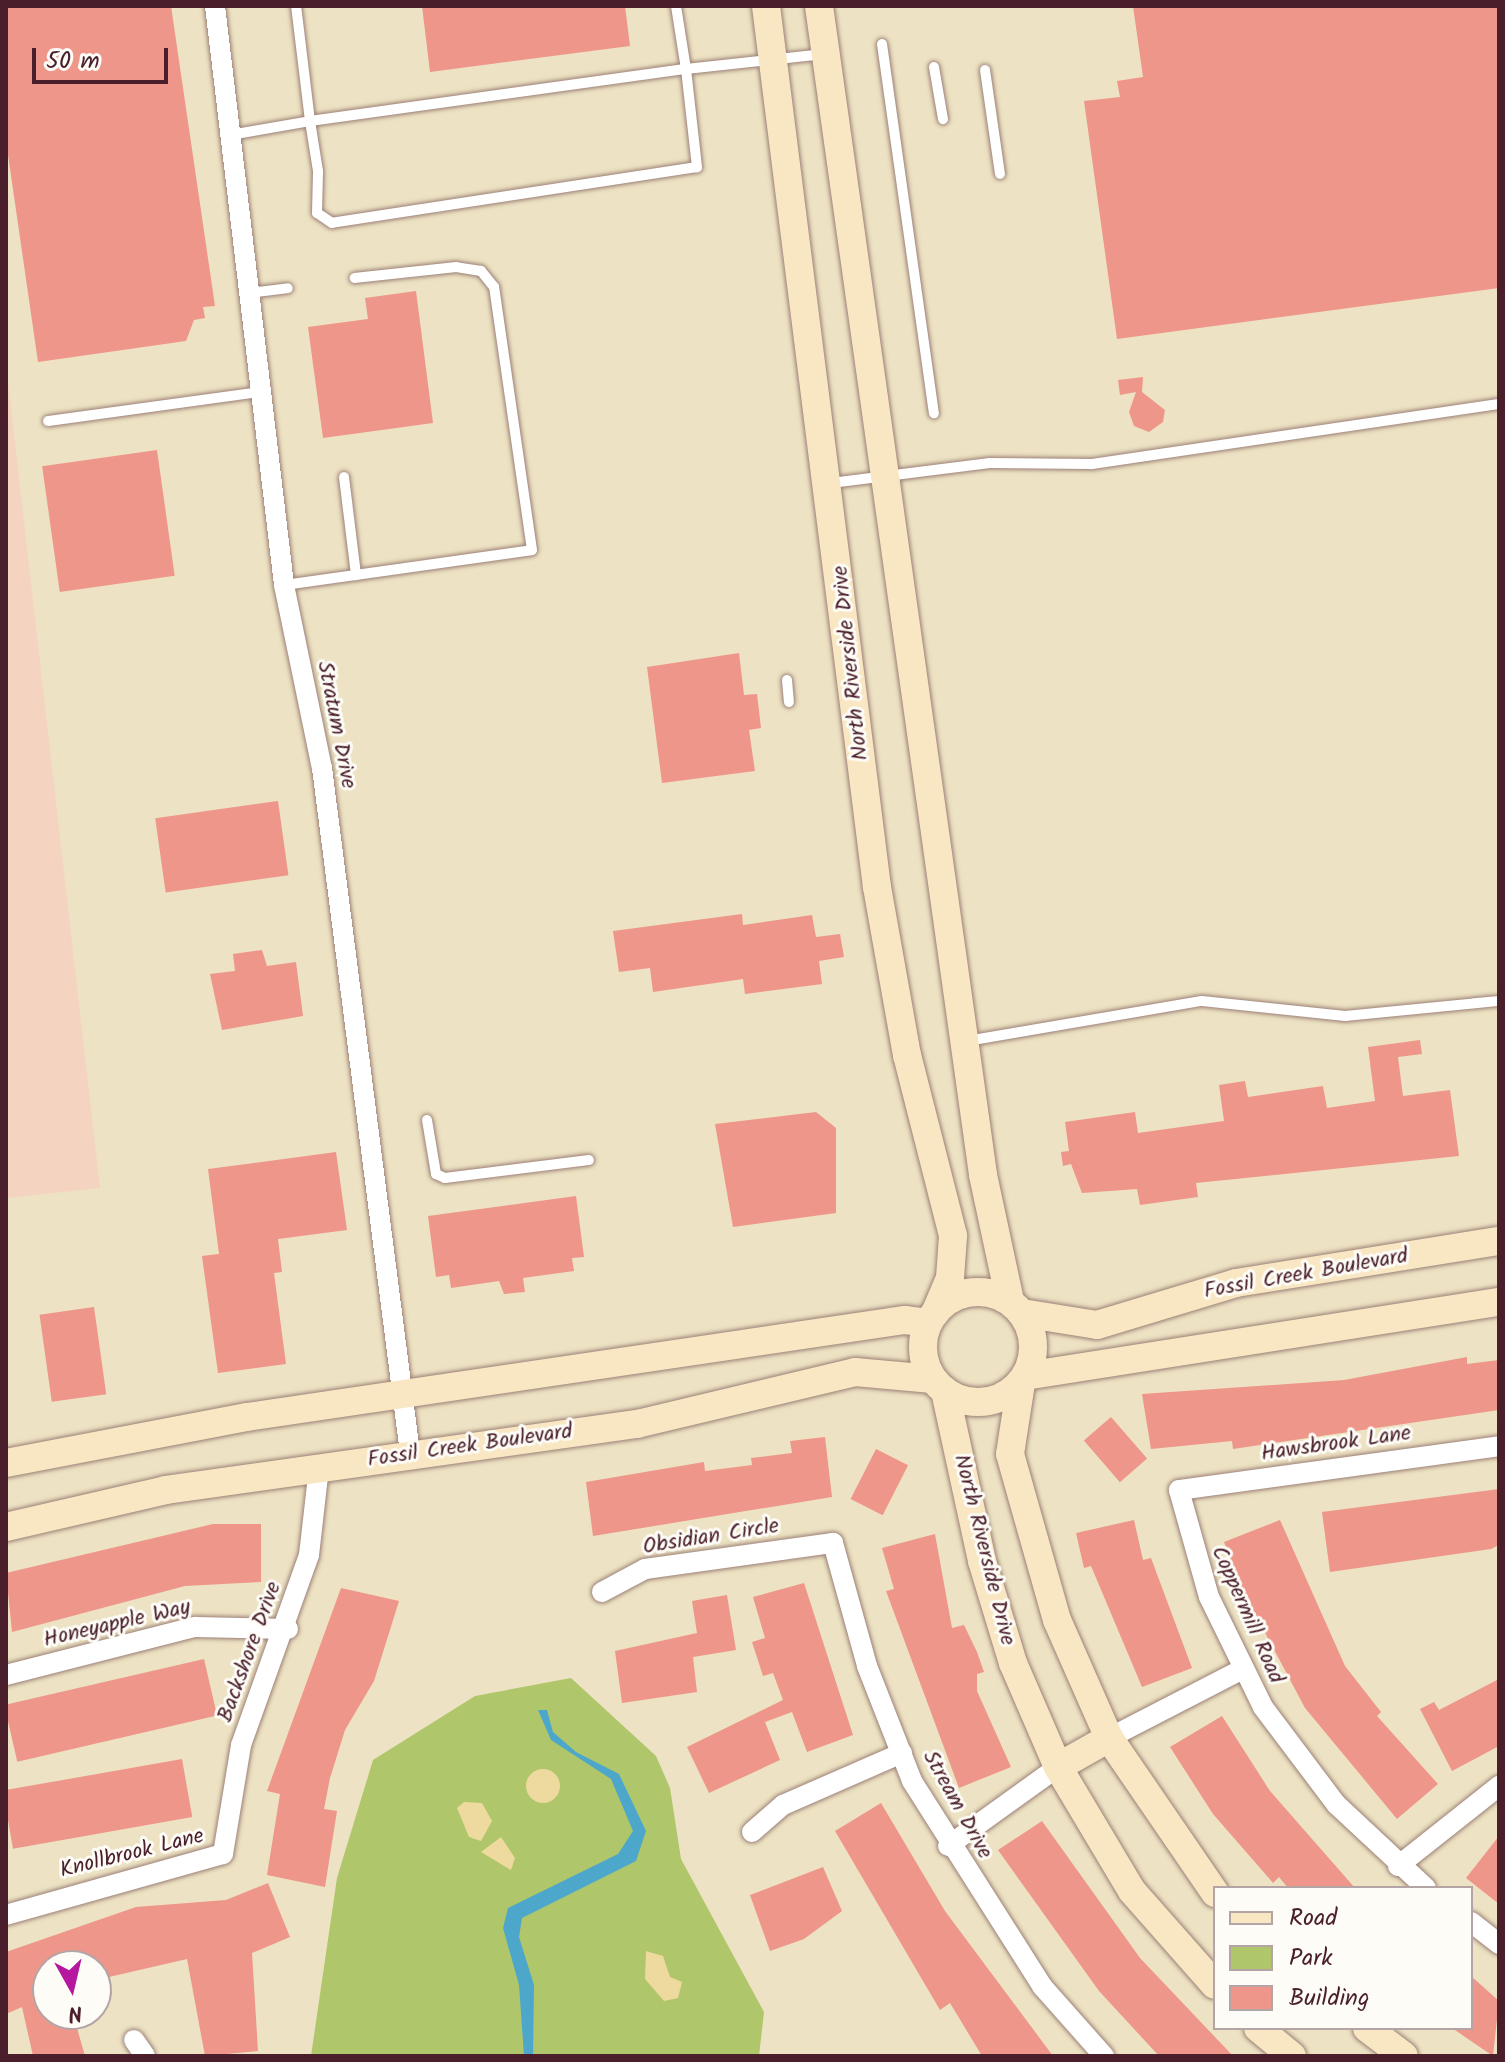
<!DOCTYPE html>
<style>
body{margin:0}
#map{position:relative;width:1505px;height:2062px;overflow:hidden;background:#ede2c3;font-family:Kalam,sans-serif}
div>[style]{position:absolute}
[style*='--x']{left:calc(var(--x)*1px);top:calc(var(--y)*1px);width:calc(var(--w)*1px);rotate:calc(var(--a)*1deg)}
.built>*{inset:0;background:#f4d3c1}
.green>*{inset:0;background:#afc66b}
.sand>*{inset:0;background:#eeda9e}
.round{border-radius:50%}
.water>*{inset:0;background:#4da7ca}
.building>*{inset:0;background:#ee9689;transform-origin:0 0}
.roads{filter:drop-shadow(0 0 2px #9c8077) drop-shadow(0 0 2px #9c8077)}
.lane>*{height:10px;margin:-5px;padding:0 5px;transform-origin:5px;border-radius:5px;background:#fff}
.street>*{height:20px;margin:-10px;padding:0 10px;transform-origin:10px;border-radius:10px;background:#fff}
.secondary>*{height:28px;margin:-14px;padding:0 14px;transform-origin:14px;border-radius:14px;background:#f9e7c3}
.secondary>.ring{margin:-14px;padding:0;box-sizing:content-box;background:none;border:28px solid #f9e7c3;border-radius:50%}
span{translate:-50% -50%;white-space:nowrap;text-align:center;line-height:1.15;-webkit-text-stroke:6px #fdfcf7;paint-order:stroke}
.street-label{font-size:22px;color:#4a1f2b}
.frame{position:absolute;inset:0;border:8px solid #4a1f2b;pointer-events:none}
.legend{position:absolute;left:1213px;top:1886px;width:260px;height:144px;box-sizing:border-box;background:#fdfcf7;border:2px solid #b5a4a5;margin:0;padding:10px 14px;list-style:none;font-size:24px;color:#4a1f2b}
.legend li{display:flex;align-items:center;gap:16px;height:40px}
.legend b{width:40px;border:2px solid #b5a4a5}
.north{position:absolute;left:32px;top:1950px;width:80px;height:80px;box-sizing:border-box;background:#fdfcf7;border:2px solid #b5a4a5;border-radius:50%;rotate:172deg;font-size:22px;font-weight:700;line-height:32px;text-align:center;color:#4a1f2b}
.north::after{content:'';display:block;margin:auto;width:28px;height:36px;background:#b5179e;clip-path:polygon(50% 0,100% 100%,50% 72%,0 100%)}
.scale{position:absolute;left:32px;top:48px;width:136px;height:36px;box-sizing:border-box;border:4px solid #4a1f2b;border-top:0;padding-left:10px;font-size:24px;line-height:28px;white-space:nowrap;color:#4a1f2b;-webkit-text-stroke:6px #fdfcf7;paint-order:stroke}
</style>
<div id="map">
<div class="built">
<i style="clip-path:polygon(6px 364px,100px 1188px,6px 1198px)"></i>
</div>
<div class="green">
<i style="clip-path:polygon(571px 1678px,656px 1756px,670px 1788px,681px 1859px,764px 2012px,759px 2056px,311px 2056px,337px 1878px,373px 1760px,475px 1696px)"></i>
</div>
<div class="sand">
<i class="round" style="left:526px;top:1769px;width:34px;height:34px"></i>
<i style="clip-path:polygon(464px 1802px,482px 1803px,492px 1821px,481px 1841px,469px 1837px,457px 1808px)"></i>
<i style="clip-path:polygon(501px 1837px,515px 1858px,511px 1870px,481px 1852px)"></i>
<i style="clip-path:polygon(646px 1951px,663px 1956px,670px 1977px,682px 1982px,678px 1998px,664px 2001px,645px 1979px)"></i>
</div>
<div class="water">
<i style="clip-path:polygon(538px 1710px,547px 1710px,553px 1732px,576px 1752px,619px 1774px,646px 1831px,636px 1861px,522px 1918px,519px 1937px,534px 1985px,533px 2056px,524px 2056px,519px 1985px,503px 1928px,508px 1908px,618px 1854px,633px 1831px,611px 1779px,551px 1740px)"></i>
</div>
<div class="building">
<i style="clip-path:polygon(6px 6px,171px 6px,215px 306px,203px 307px,205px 318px,194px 320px,186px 341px,38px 362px,6px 141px)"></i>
<i style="clip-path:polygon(422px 6px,625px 6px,630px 46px,430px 72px)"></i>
<i style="clip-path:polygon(1133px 6px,1499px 6px,1499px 288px,1117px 339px,1084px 101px,1120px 97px,1117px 81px,1143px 77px)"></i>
<i style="clip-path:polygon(416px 291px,433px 423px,323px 438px,308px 327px,368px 319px,365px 298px)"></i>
<i style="clip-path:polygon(1143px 377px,1142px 392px,1165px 410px,1163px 422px,1149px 432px,1134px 426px,1129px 412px,1136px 392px,1120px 395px,1118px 380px)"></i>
<i style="left:157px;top:450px;width:127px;height:116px;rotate:82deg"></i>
<i style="clip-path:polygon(739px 653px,744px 695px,757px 694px,761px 728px,749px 730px,755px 771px,662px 783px,647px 667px)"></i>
<i style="left:278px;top:801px;width:75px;height:124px;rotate:82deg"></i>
<i style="clip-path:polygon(742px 914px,743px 925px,812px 915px,816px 937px,840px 934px,844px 957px,819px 961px,822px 984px,745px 994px,743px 979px,653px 992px,650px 968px,619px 972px,613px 931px)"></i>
<i style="clip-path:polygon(262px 950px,267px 966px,296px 962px,303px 1016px,222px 1030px,210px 974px,235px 971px,233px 954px)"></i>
<i style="clip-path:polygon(1420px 1040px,1422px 1054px,1398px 1057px,1403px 1096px,1450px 1090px,1459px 1156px,1196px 1183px,1198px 1197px,1140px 1205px,1137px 1189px,1082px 1193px,1071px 1164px,1063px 1166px,1061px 1152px,1069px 1151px,1065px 1122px,1135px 1112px,1138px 1133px,1224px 1121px,1219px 1085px,1245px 1081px,1248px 1097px,1323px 1086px,1327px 1108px,1375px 1101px,1368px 1047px)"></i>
<i style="clip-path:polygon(816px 1112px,836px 1128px,836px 1213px,733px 1227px,715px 1124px)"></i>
<i style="clip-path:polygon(336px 1152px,347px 1230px,278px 1239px,282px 1272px,274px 1273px,286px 1364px,218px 1373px,202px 1256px,219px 1254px,208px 1169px)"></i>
<i style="clip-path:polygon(576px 1196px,584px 1257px,572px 1258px,574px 1271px,523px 1278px,525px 1292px,504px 1294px,499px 1281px,451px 1288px,449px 1275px,436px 1277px,428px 1216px)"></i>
<i style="left:94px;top:1307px;width:88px;height:55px;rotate:82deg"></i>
<i style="clip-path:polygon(1467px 1357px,1467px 1364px,1499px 1360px,1499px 1410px,1233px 1449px,1232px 1441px,1151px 1449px,1142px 1394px,1344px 1380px)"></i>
<i style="left:1111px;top:1417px;width:55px;height:36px;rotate:49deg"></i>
<i style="clip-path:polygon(825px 1437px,832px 1497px,593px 1536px,586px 1482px,704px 1462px,705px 1471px,752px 1465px,751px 1458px,792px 1453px,790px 1441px)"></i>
<i style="left:876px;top:1449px;width:36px;height:56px;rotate:27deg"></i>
<i style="clip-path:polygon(1499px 1489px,1499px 1545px,1491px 1549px,1330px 1572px,1322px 1512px)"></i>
<i style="clip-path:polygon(1134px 1520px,1143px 1560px,1151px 1558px,1192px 1668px,1142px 1687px,1091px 1566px,1084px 1568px,1076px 1533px)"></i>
<i style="clip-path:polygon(1280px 1520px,1345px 1666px,1381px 1712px,1377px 1716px,1438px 1784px,1397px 1819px,1305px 1708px,1242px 1589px,1224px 1542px)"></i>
<i style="clip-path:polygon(213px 1524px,261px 1524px,261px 1582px,185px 1586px,12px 1632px,6px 1573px)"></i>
<i style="clip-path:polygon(935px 1534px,952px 1628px,964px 1625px,977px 1652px,984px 1672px,977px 1674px,977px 1691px,1011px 1767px,959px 1788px,886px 1591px,894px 1589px,882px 1548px)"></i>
<i style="clip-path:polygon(804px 1583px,853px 1735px,807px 1752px,792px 1712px,765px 1722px,780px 1760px,709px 1793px,687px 1747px,783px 1700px,773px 1673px,763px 1676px,752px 1642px,765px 1638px,753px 1597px)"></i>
<i style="clip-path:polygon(341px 1588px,399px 1601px,374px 1681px,345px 1730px,330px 1778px,324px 1809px,337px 1811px,325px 1887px,267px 1875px,280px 1794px,267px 1791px)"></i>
<i style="clip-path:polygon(727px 1595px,736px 1650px,693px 1657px,697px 1692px,622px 1703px,615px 1651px,697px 1633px,692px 1601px)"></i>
<i style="left:204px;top:1659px;width:58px;height:205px;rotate:77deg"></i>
<i style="clip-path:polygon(1499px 1679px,1499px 1746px,1452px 1771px,1420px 1709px,1434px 1702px,1439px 1710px)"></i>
<i style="clip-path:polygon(1222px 1716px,1270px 1791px,1355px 1888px,1288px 1888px,1279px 1877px,1273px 1883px,1213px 1814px,1170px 1747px)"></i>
<i style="left:182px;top:1759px;width:59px;height:182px;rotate:80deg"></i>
<i style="clip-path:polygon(881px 1803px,945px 1911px,1053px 2056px,982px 2056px,950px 2003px,940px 2010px,835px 1831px)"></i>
<i style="clip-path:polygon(1042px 1821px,1140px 1958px,1233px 2056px,1159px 2056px,1099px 1991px,998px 1850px)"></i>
<i style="clip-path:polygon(1499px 1836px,1499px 1904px,1466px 1878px)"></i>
<i style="clip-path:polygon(823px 1867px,842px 1911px,804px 1939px,770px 1951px,750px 1895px)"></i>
<i style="clip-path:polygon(268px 1883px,290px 1937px,252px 1953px,258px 2051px,205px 2056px,187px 1959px,96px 1980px,96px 1966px,48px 1966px,48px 2019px,73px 2014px,85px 2056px,33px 2056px,22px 2007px,6px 2014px,6px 1952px,136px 1907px,226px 1900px)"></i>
<i style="clip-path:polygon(1471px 1976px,1499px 2001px,1493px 2056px,1452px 2028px,1471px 2028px)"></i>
</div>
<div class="roads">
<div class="lane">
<i style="--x:676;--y:6;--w:64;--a:81"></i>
<i style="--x:686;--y:69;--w:139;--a:-6.2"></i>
<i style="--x:882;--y:44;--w:373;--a:82"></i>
<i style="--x:934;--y:67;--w:53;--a:80.2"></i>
<i style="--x:985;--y:70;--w:105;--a:81.8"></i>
<i style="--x:230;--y:135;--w:81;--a:-9.9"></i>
<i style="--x:310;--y:121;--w:380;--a:-7.9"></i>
<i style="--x:686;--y:69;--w:99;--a:83.6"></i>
<i style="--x:697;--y:167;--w:369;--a:171.3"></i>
<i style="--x:332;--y:223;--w:18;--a:-146"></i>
<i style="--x:317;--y:213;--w:42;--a:-88.6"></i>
<i style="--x:318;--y:171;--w:51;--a:-99.1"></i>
<i style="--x:310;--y:121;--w:116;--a:-96.9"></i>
<i style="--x:249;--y:293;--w:39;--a:-7"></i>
<i style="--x:48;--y:421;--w:215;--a:-7.8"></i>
<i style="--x:344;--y:477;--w:99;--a:83"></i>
<i style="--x:831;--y:483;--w:160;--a:-7.2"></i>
<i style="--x:990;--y:463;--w:102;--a:0.6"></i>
<i style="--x:1092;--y:464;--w:411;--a:-8.4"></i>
<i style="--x:284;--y:585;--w:250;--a:-8"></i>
<i style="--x:532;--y:550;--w:266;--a:-98.2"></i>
<i style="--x:494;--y:287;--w:21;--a:-129"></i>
<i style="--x:481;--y:271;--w:25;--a:-171"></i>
<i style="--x:456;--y:267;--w:102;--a:173.8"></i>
<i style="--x:787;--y:680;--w:22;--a:85"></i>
<i style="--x:967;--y:1041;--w:238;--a:-9.7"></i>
<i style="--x:1202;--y:1001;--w:144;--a:6"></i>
<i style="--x:1345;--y:1016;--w:155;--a:-5.6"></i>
<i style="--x:427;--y:1120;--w:55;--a:80.5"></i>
<i style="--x:436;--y:1174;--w:10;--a:24"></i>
<i style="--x:445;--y:1178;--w:145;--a:-7.1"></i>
</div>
<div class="street">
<i style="--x:215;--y:6;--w:583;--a:83.2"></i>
<i style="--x:284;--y:585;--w:187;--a:78.3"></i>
<i style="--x:322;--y:768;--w:691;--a:82.68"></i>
<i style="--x:602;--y:1592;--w:49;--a:-28.1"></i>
<i style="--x:645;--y:1569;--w:190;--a:-7.9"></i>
<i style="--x:833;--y:1543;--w:128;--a:74.5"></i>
<i style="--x:867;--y:1666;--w:123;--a:68.6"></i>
<i style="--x:912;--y:1781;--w:243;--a:57.6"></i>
<i style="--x:1042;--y:1986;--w:94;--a:48.5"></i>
<i style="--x:6;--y:1675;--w:195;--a:-14.3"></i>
<i style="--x:195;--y:1627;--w:93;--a:1.2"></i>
<i style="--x:1109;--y:1738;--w:148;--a:-27.3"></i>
<i style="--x:752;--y:1832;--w:41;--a:-41.1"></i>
<i style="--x:783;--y:1805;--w:130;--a:-23.6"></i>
<i style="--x:948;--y:1846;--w:135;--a:-35.7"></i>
<i style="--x:1398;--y:1866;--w:129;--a:-38.4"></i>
<i style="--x:1426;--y:1888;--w:123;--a:-137"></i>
<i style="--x:1336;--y:1804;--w:121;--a:-127"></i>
<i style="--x:1263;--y:1707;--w:123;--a:-116.1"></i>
<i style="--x:1209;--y:1597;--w:111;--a:-105.7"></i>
<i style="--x:1179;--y:1490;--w:323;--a:-7.8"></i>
<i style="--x:6;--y:1915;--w:225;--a:-15.7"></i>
<i style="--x:223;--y:1854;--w:110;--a:-80.6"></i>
<i style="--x:241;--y:1745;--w:202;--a:-70.3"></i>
<i style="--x:309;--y:1555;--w:89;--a:-83.5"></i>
<i style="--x:1471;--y:1922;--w:36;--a:38"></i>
<i style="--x:134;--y:2040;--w:19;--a:55"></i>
</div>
<div class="secondary">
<i style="--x:766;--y:6;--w:888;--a:82.82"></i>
<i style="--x:877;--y:887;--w:171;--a:79.9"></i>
<i style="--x:907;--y:1055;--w:187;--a:75.7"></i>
<i style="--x:953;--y:1236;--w:42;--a:94.1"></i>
<i style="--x:950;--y:1278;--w:38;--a:113"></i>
<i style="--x:819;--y:6;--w:1180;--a:82.01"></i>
<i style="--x:983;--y:1175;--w:129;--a:77.9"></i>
<i class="ring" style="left:923px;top:1292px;width:82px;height:82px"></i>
<i style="--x:1022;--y:1313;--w:76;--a:9.1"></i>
<i style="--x:1097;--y:1325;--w:145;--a:-16.8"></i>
<i style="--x:1236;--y:1283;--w:266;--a:-9.1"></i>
<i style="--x:1025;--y:1376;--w:480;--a:-8.9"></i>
<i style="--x:1021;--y:1383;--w:72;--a:98.8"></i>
<i style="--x:1010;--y:1454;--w:173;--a:74.2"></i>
<i style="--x:1057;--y:1620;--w:129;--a:66.2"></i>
<i style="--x:1109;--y:1738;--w:188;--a:55.6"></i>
<i style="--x:945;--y:1391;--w:174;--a:77.7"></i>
<i style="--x:982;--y:1561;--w:107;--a:73.1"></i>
<i style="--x:1013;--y:1663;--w:113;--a:66.6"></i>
<i style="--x:1058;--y:1767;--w:144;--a:59.2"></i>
<i style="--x:1132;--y:1891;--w:125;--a:48.6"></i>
<i style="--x:6;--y:1463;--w:245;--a:-10.8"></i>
<i style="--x:247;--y:1417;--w:665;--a:-8.39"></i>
<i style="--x:905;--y:1320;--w:23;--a:7"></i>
<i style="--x:6;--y:1527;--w:164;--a:-13"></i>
<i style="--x:166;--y:1490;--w:476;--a:-8"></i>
<i style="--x:637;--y:1424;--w:224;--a:-13.4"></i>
<i style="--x:855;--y:1372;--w:78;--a:5.1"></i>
<i style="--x:1058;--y:1767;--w:59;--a:-29.6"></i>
<i style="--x:1258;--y:2028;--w:44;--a:39.5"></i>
<i style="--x:1367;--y:2028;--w:46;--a:37.1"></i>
</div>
</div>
<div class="street-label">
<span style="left:851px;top:663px;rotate:-96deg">North Riverside Drive</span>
<span style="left:336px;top:725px;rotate:79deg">Stratum Drive</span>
<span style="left:1306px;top:1274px;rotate:-10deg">Fossil Creek Boulevard</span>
<span style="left:1336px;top:1444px;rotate:-8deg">Hawsbrook Lane</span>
<span style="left:470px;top:1446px;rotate:-8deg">Fossil Creek Boulevard</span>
<span style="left:711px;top:1537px;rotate:-9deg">Obsidian Circle</span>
<span style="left:984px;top:1550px;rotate:76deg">North Riverside Drive</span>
<span style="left:1247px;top:1615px;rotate:66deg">Coppermill Road</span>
<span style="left:117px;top:1624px;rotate:-13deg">Honeyapple Way</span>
<span style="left:250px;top:1652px;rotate:-70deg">Backshore Drive</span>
<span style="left:957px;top:1805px;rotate:61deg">Stream Drive</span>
<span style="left:132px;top:1854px;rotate:-14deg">Knollbrook Lane</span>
</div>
<div class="frame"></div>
<ul class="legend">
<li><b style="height:10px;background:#f9e7c3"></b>Road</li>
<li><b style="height:22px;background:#afc66b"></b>Park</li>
<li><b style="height:22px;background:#ee9689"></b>Building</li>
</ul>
<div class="north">N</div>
<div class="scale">50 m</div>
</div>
